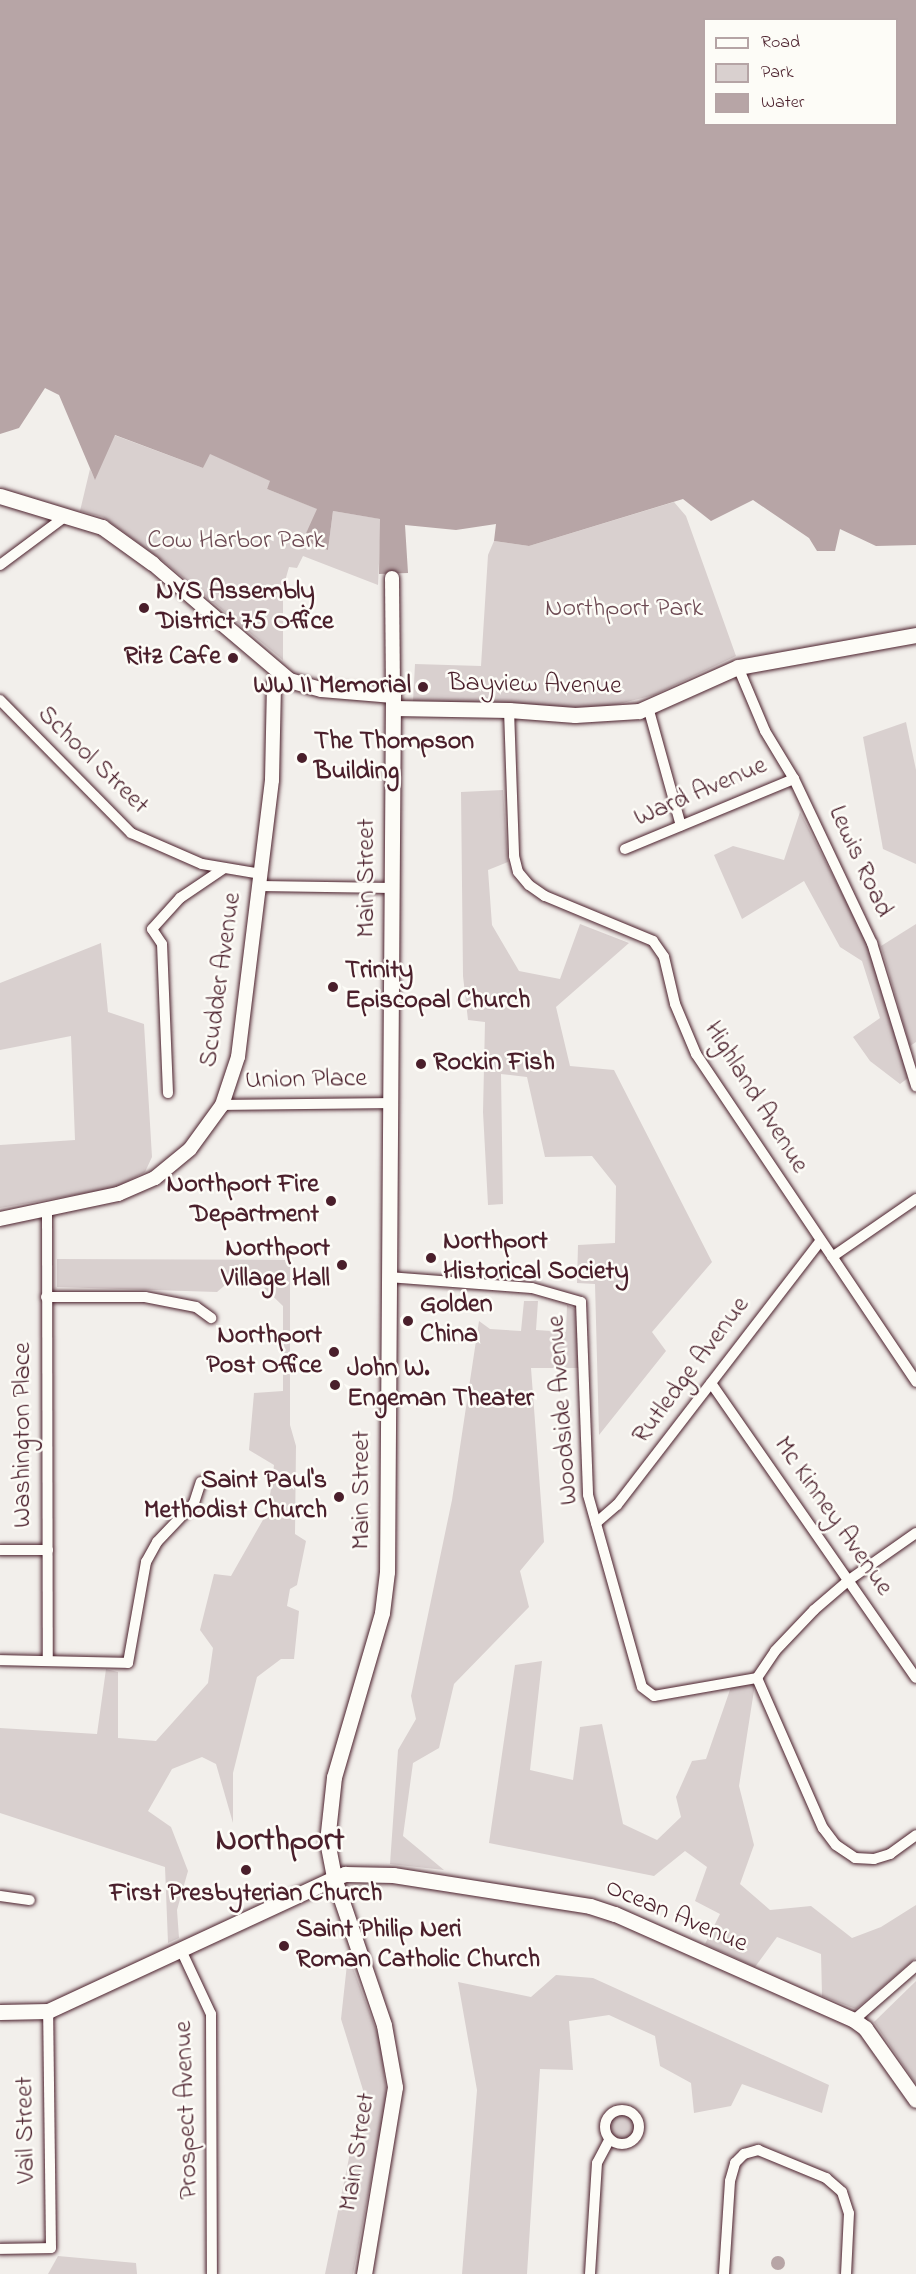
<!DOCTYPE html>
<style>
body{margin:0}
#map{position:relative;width:916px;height:2274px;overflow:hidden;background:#f2efeb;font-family:"Indie Flower",sans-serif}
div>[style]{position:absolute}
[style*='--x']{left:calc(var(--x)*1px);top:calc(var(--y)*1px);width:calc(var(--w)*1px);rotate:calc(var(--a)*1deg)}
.green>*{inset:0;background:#d9d0cf}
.round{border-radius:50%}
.water>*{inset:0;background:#b7a5a6}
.roads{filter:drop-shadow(0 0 2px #4a1f2b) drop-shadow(0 0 2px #4a1f2b)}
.minor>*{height:10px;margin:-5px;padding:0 5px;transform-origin:5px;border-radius:5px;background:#fdfcf7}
.minor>.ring{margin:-5px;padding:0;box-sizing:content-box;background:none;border:10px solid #fdfcf7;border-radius:50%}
.tertiary>*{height:14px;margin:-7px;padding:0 7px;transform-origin:7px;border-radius:7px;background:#fdfcf7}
.secondary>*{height:15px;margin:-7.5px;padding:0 7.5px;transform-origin:7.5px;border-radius:7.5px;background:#fdfcf7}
.dots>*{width:16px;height:16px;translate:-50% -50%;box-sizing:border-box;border:3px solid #fdfcf7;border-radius:50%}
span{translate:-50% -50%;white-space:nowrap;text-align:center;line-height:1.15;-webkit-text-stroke:5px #fdfcf7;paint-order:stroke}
.park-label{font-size:26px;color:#6e4b54}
.poi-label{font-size:26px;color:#4a1f2b;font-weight:700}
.left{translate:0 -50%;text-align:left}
.right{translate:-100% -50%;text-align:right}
.street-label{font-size:26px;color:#4a1f2b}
.district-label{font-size:32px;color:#4a1f2b;font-weight:700}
.legend{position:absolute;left:703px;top:18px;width:195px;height:108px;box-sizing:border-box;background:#fdfcf7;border:2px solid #b5a4a5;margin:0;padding:8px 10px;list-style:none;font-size:18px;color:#4a1f2b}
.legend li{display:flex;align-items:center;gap:12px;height:30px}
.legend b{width:30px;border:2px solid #b5a4a5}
</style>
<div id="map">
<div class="green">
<i style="clip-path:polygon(114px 435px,203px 468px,209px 453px,271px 481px,267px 489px,318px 509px,328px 550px,333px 511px,381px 519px,378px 585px,303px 556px,297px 568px,289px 567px,283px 588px,283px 660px,163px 561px,103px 517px,80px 511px,90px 469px,95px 479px)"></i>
<i style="clip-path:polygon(674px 502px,686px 516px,736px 656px,654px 695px,603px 708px,413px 702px,415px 664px,481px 666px,488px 555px,494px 541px,529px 546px)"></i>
<i style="clip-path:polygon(906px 722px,916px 770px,916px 864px,883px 849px,863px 737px)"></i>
<i style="clip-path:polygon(503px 790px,508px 862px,488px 870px,492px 925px,519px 971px,560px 979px,580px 924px,629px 943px,556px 1007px,570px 1066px,614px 1070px,712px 1262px,652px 1332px,666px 1351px,599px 1435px,595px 1284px,577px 1283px,578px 1245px,615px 1243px,616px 1186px,592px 1156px,545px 1157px,527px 1077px,501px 1074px,503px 1204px,488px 1205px,483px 1112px,485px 1022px,468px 1020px,463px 976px,461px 792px)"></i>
<i style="clip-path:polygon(800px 812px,869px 946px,908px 1078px,900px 1084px,870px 1061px,853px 1037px,880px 1018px,862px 961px,840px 947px,804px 881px,742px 919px,714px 855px,733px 846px,784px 860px)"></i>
<i style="clip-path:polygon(916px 924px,916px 1042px,910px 1046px,881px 946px)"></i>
<i style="clip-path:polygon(101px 943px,108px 1012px,144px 1024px,152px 1157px,145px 1172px,115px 1188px,0 1208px,0 1145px,75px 1140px,71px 1036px,0 1050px,0 983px)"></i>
<i style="clip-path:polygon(57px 1259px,290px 1260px,290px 1425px,296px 1446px,295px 1534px,306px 1541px,297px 1585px,290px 1589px,287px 1606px,299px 1611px,294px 1659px,281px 1659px,257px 1677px,233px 1773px,233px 1823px,216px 1764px,202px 1757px,172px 1769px,148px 1811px,171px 1827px,188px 1871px,177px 1910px,179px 1938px,168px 1943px,165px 1867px,0 1813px,0 1728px,97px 1734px,106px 1669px,118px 1672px,118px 1738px,156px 1741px,208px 1683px,213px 1648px,200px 1630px,214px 1574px,231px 1576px,268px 1511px,274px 1465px,249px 1450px,254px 1393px,283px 1391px,283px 1306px,251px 1275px,237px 1275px,217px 1292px,57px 1287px)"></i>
<i style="clip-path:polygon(524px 1301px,538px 1301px,536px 1330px,566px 1332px,567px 1305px,576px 1310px,578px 1368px,531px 1368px,544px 1542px,520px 1571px,529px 1607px,454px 1684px,439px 1748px,413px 1763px,403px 1836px,444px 1870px,390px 1864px,398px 1750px,416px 1719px,411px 1696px,452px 1500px,479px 1321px,490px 1329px,521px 1331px)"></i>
<i style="clip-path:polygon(542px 1661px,530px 1770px,573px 1780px,580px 1727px,602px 1724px,623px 1824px,657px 1840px,681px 1817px,676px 1797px,692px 1761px,706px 1759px,731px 1687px,755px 1684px,739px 1786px,754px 1845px,740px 1884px,770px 1910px,811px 1906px,852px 1938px,881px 1927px,916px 1905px,916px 1958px,856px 2009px,822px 1996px,821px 1954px,777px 1937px,755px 1967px,705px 1944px,720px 1914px,695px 1901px,707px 1867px,685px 1851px,654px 1876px,489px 1843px,515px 1665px)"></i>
<i style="clip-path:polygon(348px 1955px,380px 2040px,387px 2097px,353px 2274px,325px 2274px,363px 2090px,341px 2019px)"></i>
<i style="clip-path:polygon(556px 1975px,593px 1978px,829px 2085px,822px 2113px,742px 2084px,731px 2106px,694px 2113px,691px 2083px,660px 2066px,655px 2036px,609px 2015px,569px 2021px,573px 2070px,540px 2069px,527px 2274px,462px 2274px,477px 2090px,458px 1982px,531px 1997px)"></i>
<i style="clip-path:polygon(916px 1981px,916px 2084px,874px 2022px)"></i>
<i class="round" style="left:608px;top:2113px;width:30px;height:30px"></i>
<i style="clip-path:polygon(58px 2256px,136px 2263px,137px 2274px,48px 2274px)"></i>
</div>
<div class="water">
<i style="clip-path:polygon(evenodd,0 0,916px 0,916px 545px,876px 546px,840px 529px,835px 551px,817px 551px,809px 538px,753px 500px,711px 521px,683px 499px,529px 546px,494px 541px,496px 524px,456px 530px,405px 525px,408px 573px,379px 574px,380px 519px,333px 511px,328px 550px,303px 540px,317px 509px,267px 489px,270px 481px,210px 454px,203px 468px,115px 435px,95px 480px,59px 395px,45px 388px,19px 428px,0 434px,0 0,704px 20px,896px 20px,896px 124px,704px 124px,704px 20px)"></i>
<i class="round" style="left:771px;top:2256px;width:14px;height:14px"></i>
</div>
<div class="roads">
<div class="minor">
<i style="--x:0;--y:565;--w:82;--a:-36.6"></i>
<i style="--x:738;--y:667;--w:69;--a:67.1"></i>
<i style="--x:765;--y:731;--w:56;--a:58.9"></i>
<i style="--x:794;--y:779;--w:182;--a:64.6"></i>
<i style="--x:872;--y:943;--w:150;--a:72.9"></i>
<i style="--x:0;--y:700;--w:187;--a:45.4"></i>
<i style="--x:131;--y:833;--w:77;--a:23.6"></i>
<i style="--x:202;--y:864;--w:60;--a:9.6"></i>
<i style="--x:648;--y:707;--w:123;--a:74.5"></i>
<i style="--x:509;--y:710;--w:146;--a:88"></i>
<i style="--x:514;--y:856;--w:16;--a:76"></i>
<i style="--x:518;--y:872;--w:17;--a:50"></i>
<i style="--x:529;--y:885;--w:19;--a:35"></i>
<i style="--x:545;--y:896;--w:117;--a:22.6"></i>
<i style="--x:653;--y:941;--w:19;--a:55"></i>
<i style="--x:664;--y:957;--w:48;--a:76.8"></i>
<i style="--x:675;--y:1004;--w:54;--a:67.2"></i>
<i style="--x:696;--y:1054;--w:395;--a:56.1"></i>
<i style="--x:625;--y:849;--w:183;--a:-22.5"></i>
<i style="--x:260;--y:886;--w:132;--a:0.9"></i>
<i style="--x:168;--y:1093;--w:149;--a:-92.3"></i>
<i style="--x:162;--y:944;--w:18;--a:-124"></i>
<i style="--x:152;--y:929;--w:42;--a:-47.9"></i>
<i style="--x:180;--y:898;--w:52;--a:-34"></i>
<i style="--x:222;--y:1105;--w:168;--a:-0.7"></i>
<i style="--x:47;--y:1209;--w:452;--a:89.9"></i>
<i style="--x:832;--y:1257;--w:102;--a:-34.6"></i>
<i style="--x:388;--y:1277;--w:144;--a:4.4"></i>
<i style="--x:532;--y:1288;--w:51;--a:15.9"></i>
<i style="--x:581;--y:1302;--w:193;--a:87.9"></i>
<i style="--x:588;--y:1495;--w:199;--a:74.3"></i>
<i style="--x:642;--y:1687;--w:15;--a:37"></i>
<i style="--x:654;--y:1696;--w:105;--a:-9.9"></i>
<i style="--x:757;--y:1678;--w:32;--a:-56"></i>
<i style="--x:775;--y:1651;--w:57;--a:-46.4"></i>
<i style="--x:814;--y:1610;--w:46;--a:-40.6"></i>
<i style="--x:849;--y:1580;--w:82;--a:-35"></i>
<i style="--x:46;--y:1297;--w:99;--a:0"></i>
<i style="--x:145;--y:1297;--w:52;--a:11.1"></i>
<i style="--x:196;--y:1307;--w:19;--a:36"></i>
<i style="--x:711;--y:1383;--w:359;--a:55.2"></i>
<i style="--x:596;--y:1523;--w:28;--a:-41"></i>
<i style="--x:617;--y:1505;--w:333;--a:-52.4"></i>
<i style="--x:0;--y:1550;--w:48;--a:0"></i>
<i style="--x:0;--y:1660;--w:128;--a:1.3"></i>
<i style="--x:128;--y:1663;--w:103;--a:-79.9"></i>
<i style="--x:146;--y:1562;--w:23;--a:-61"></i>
<i style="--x:157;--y:1542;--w:54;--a:-46.5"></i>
<i style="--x:194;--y:1503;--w:22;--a:-72"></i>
<i style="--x:757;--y:1678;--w:164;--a:66.3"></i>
<i style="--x:823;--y:1828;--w:21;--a:53"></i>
<i style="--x:836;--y:1845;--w:23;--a:34"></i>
<i style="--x:855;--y:1858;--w:19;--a:3"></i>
<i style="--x:874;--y:1859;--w:17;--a:-17"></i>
<i style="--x:890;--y:1854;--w:32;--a:-36"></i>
<i style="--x:0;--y:1896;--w:30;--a:8"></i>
<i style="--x:181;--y:1950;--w:71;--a:64.9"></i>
<i style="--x:211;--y:2014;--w:260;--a:89.8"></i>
<i style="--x:854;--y:2020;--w:82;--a:-41.1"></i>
<i class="ring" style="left:605px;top:2110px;width:24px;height:24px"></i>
<i style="--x:0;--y:2249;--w:51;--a:-1.1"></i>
<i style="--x:51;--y:2248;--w:237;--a:-90.7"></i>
<i style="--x:590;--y:2274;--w:111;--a:-86.4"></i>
<i style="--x:597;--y:2163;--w:27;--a:-62"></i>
<i style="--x:724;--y:2274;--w:93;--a:-86.3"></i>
<i style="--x:730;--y:2181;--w:19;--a:-74"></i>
<i style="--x:735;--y:2163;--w:13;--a:-45"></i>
<i style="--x:744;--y:2154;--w:15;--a:-16"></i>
<i style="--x:758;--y:2150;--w:74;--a:22.4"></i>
<i style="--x:826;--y:2178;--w:21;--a:41"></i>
<i style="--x:842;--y:2192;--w:22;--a:72"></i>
<i style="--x:849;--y:2213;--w:61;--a:92.8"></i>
</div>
<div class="tertiary">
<i style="--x:152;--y:563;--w:94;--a:40.7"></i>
<i style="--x:392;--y:578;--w:117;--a:89.5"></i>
<i style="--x:0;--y:1219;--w:121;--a:-12"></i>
<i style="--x:118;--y:1194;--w:40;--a:-23.4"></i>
<i style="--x:155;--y:1178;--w:45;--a:-39.6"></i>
<i style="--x:190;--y:1149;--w:54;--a:-54"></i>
<i style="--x:222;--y:1105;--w:51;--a:-71.6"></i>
<i style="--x:238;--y:1057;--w:279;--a:-83"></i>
<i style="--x:272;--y:780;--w:96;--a:-88.8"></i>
<i style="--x:274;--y:684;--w:12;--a:-55"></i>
</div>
<div class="secondary">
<i style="--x:0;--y:496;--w:107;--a:16.9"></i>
<i style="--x:102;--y:527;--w:62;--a:35.8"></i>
<i style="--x:223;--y:624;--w:87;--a:40.3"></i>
<i style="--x:289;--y:680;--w:33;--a:16"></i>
<i style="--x:321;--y:689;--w:72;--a:4.8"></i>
<i style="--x:393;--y:695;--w:877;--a:90.39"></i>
<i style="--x:387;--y:1572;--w:41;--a:97"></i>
<i style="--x:382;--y:1613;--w:171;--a:106.3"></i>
<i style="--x:334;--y:1777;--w:64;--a:96.2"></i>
<i style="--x:327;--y:1841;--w:38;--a:79"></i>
<i style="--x:334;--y:1878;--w:155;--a:71.2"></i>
<i style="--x:384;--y:2025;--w:63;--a:79.9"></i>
<i style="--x:395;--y:2087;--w:190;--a:99.4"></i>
<i style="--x:393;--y:708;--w:116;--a:1"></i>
<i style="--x:509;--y:710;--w:66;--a:4.3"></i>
<i style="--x:575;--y:715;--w:64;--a:-3.6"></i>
<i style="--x:639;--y:711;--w:108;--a:-24"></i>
<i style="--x:738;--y:667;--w:181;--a:-10.2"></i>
<i style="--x:0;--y:2012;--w:48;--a:-1.2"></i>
<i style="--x:48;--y:2011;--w:315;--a:-24.9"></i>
<i style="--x:334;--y:1878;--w:12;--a:-20"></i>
<i style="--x:345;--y:1874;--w:48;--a:1.2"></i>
<i style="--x:393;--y:1875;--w:199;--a:8.9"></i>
<i style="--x:590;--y:1906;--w:26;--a:18"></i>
<i style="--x:615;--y:1914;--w:261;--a:23.9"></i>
<i style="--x:854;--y:2020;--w:14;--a:36"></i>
<i style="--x:865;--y:2028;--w:88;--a:54.7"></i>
</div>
</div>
<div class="dots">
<i style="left:144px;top:608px;background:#4a1f2b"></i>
<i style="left:233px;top:658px;background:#4a1f2b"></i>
<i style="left:423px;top:687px;background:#4a1f2b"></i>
<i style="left:302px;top:758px;background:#4a1f2b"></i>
<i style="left:333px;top:987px;background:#4a1f2b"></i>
<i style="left:421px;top:1064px;background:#4a1f2b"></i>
<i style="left:331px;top:1201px;background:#4a1f2b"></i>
<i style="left:431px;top:1258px;background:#4a1f2b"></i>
<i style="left:342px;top:1265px;background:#4a1f2b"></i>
<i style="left:408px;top:1321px;background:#4a1f2b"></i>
<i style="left:334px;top:1352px;background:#4a1f2b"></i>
<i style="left:335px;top:1385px;background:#4a1f2b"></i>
<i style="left:339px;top:1497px;background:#4a1f2b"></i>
<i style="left:246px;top:1870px;background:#4a1f2b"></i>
<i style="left:284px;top:1946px;background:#4a1f2b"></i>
</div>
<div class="park-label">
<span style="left:236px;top:542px">Cow Harbor Park</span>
<span style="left:624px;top:610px">Northport Park</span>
</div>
<div class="poi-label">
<span class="left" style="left:156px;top:608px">NYS Assembly<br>District 75 Office</span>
<span class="right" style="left:221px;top:658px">Ritz Cafe</span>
<span class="right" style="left:411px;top:687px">WW II Memorial</span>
<span class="left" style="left:314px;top:758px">The Thompson<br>Building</span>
<span class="left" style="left:345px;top:987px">Trinity<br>Episcopal Church</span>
<span class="left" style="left:433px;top:1064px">Rockin Fish</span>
<span class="right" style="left:319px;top:1201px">Northport Fire<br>Department</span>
<span class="left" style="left:443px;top:1258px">Northport<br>Historical Society</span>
<span class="right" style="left:330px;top:1265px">Northport<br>Village Hall</span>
<span class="left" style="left:420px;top:1321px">Golden<br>China</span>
<span class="right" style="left:322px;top:1352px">Northport<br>Post Office</span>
<span class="left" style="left:347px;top:1385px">John W.<br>Engeman Theater</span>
<span class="right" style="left:327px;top:1497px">Saint Paul's<br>Methodist Church</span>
<span style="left:246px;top:1895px">First Presbyterian Church</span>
<span class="left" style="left:296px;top:1946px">Saint Philip Neri<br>Roman Catholic Church</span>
</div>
<div class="street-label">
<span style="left:535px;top:686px;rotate:1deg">Bayview Avenue</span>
<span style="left:92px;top:761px;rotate:44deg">School Street</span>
<span style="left:701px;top:793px;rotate:-23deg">Ward Avenue</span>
<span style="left:859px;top:862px;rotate:65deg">Lewis Road</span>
<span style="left:368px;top:878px;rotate:-90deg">Main Street</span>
<span style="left:222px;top:980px;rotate:-82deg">Scudder Avenue</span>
<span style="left:306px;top:1081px;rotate:-1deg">Union Place</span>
<span style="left:755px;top:1098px;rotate:58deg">Highland Avenue</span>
<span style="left:692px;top:1371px;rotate:-53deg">Rutledge Avenue</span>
<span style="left:564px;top:1410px;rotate:-94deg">Woodside Avenue</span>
<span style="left:24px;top:1435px;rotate:-90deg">Washington Place</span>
<span style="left:363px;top:1490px;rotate:-90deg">Main Street</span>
<span style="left:832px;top:1517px;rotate:55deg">Mc Kinney Avenue</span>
<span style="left:676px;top:1917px;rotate:23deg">Ocean Avenue</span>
<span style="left:188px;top:2110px;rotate:-92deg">Prospect Avenue</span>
<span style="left:27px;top:2130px;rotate:-91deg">Vail Street</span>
<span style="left:359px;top:2152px;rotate:-81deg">Main Street</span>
</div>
<div class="district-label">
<span style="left:280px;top:1842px">Northport</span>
</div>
<ul class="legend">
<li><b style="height:8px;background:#fdfcf7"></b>Road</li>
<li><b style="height:16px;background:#d9d0cf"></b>Park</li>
<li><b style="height:16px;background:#b7a5a6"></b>Water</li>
</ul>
</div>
